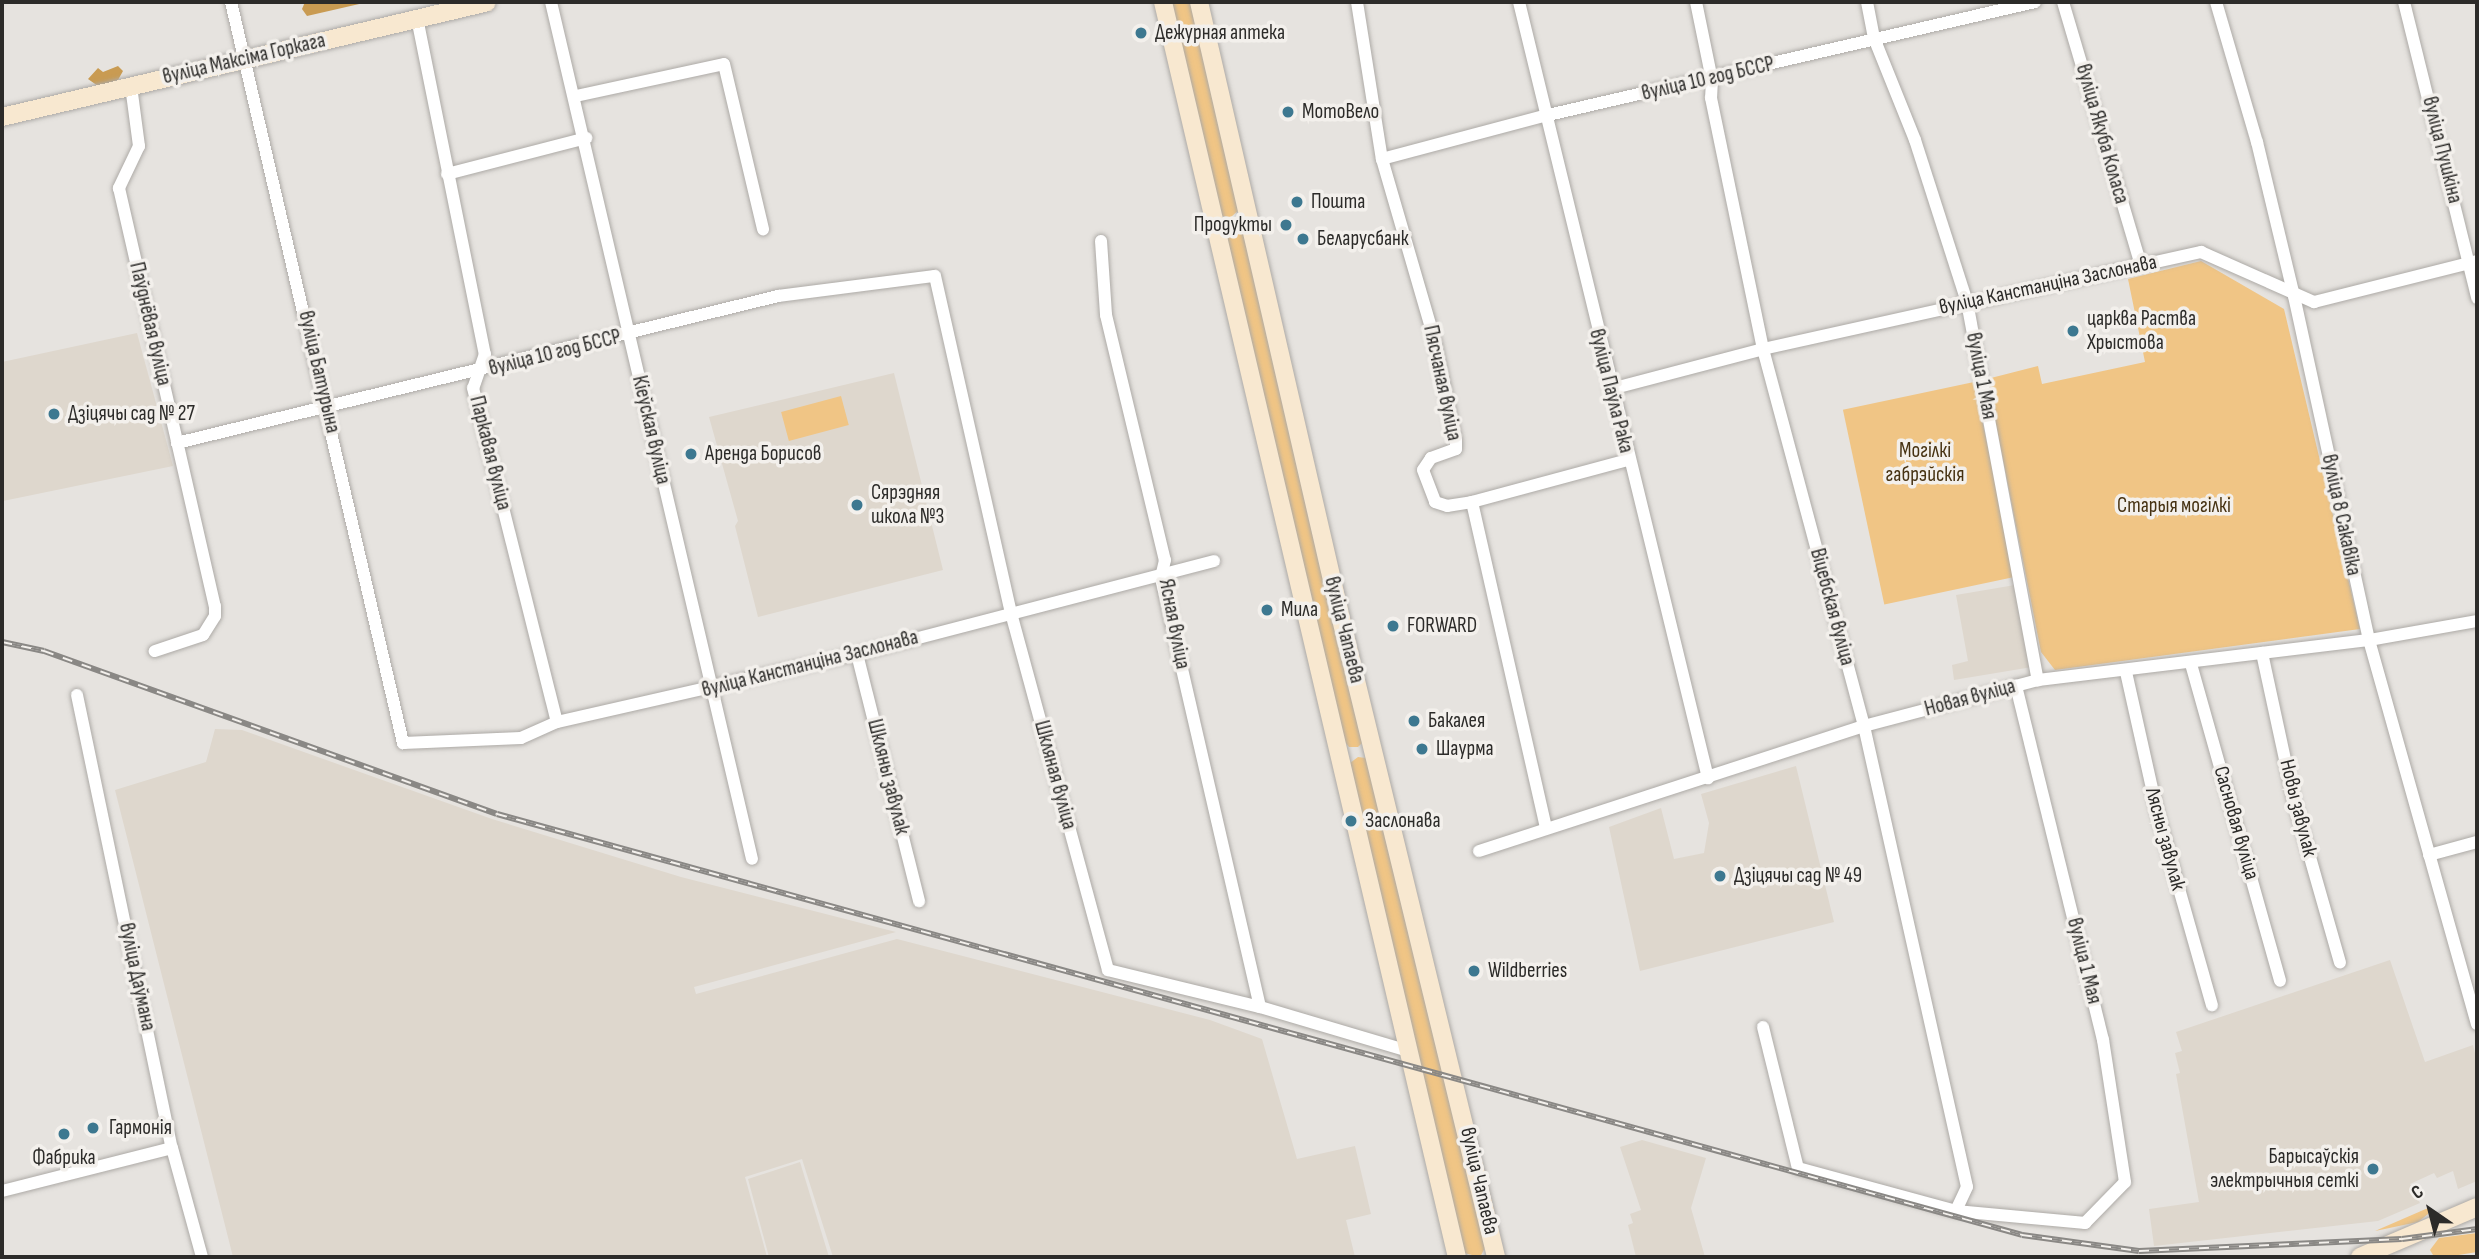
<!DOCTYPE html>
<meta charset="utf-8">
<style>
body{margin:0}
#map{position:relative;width:2479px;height:1259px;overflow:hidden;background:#e6e3df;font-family:"Sofia Sans Condensed",sans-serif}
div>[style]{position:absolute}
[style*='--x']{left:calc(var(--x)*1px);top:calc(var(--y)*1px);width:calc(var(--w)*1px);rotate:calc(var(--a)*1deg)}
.built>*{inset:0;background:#ded7cd}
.green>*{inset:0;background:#f0c585;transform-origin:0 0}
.forest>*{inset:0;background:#c99b52}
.roads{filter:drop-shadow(0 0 2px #adaaa6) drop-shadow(0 0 2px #adaaa6)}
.street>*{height:12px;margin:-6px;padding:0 6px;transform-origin:6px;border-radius:6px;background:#fff}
.secondary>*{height:18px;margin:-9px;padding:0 9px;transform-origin:9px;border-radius:9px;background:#f8e8d0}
.rail>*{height:6px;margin-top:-3px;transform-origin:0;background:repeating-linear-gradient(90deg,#f3f0ec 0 10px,#8a8885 0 20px);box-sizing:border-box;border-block:2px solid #8a8885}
.dots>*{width:19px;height:19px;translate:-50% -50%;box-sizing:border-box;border:4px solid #f3f0ec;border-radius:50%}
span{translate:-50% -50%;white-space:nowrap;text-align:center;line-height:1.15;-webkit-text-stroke:7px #f3f0ec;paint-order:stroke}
.poi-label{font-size:21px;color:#2c2b29}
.left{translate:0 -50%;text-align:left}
.right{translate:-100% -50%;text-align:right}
.street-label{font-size:21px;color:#2c2b29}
.park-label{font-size:21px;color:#463212}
.frame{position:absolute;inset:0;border:4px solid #2c2b29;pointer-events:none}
.north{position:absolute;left:2395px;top:1175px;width:70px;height:70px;-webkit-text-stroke:5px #f3f0ec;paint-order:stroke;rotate:325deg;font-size:19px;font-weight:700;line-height:28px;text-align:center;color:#2c2b29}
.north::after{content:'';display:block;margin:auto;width:24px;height:32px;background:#2c2b29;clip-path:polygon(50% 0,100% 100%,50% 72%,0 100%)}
</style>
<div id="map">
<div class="built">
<i style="clip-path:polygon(137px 333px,173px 466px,3px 501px,2px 362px)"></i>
<i style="clip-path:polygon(894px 373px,943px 570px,758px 617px,735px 526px,738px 521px,709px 417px)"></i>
<i style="clip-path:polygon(2015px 585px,2032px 667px,1954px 680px,1952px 665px,1968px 661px,1956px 595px)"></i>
<i style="clip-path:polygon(215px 729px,242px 730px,492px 819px,681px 877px,896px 932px,694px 987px,696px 994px,897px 939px,1210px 1020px,1262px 1039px,1297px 1159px,1355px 1146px,1371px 1214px,1346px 1220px,1355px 1257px,833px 1257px,802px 1159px,745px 1177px,767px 1257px,233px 1257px,115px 790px,206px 762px)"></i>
<i style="clip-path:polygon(1796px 766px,1834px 922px,1640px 971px,1609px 827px,1661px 808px,1674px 859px,1704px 853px,1709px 823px,1701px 794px)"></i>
<i style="clip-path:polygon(2390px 960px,2425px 1062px,2473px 1045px,2477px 1061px,2477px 1181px,2458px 1189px,2453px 1171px,2437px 1178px,2434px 1173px,2410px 1184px,2420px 1203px,2378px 1221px,2154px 1246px,2149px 1209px,2199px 1202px,2176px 1074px,2180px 1073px,2175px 1053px,2182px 1051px,2176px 1032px)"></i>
<i style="clip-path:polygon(1642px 1140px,1706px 1158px,1691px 1208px,1705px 1257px,1636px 1257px,1628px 1225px,1633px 1223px,1630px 1214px,1641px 1210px,1620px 1147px)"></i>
<i style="clip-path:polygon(800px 1162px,829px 1257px,769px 1257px,748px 1179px)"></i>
</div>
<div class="green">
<i style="clip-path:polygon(1169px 2px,1191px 2px,1240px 209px,1231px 217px,1221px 216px)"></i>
<i style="clip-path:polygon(1240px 230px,1247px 236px,1365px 740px,1358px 747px,1349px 747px,1342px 738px,1226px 237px)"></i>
<i style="clip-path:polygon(2201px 261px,2284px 309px,2360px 629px,2055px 670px,2041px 652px,1987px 379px,2038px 366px,2042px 384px,2145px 362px,2128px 279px)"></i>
<i style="left:1974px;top:382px;width:199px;height:134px;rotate:78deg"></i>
<i style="left:841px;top:396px;width:30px;height:62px;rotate:75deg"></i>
<i style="clip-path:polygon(1358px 757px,1366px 758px,1416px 957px,1485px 1248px,1480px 1257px,1464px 1253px,1350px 763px)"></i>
<i style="clip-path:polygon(2428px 1208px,2428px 1214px,2418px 1222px,2375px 1231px)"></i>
<i style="clip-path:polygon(2477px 1233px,2477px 1252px,2446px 1257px,2433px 1255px,2430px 1250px,2439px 1238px)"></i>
</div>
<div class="forest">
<i style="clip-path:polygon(305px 2px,368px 2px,307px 16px,302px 9px)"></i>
<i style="clip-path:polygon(118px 66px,123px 71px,118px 80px,98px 86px,88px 79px,98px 68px,103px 72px)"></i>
</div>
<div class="roads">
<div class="street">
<i style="--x:231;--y:2;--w:761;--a:76.93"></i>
<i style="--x:403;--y:743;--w:118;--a:-2.4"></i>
<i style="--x:521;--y:738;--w:39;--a:-24"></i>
<i style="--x:557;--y:722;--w:308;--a:-12.8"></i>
<i style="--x:857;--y:654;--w:369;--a:-14.6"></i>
<i style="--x:551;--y:2;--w:880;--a:76.8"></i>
<i style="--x:1357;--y:2;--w:159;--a:81"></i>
<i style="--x:1382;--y:159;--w:190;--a:73.8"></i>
<i style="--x:1435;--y:341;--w:102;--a:78.1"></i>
<i style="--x:1456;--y:441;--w:8;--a:90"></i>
<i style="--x:1456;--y:449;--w:27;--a:160"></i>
<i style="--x:1431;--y:458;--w:14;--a:124"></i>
<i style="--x:1423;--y:470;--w:34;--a:69"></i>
<i style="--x:1435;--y:502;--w:13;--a:18"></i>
<i style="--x:1447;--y:506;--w:25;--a:-9"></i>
<i style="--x:1472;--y:502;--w:333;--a:77.2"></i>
<i style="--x:1519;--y:2;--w:799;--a:76.31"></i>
<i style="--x:1696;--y:2;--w:80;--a:78.4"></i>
<i style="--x:1712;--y:80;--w:18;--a:93"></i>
<i style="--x:1711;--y:98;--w:256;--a:78.3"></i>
<i style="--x:1763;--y:349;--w:390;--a:75"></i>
<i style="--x:1864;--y:726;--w:472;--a:77.4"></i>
<i style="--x:1967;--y:1187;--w:26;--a:115"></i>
<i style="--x:1867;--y:2;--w:37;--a:79"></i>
<i style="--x:1874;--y:38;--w:110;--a:68.1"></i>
<i style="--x:1915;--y:140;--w:170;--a:72.2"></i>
<i style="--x:1967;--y:302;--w:385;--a:79.4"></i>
<i style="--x:2063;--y:2;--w:275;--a:73.5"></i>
<i style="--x:2216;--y:2;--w:146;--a:73.7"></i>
<i style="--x:2257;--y:142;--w:158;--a:76.5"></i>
<i style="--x:2294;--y:296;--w:352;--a:77.7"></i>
<i style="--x:2369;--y:640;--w:399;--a:74.3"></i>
<i style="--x:2404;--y:2;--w:305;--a:76.1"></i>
<i style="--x:417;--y:18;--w:343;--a:78.6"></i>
<i style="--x:485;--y:354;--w:36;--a:109"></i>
<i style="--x:473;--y:388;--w:344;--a:75.9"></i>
<i style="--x:131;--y:86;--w:61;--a:82.4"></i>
<i style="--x:139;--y:146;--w:47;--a:115.5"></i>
<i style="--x:119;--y:188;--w:429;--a:77.1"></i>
<i style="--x:215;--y:606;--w:10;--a:90"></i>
<i style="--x:215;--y:616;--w:22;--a:122"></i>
<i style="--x:203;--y:635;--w:51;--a:161.6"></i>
<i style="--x:576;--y:96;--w:151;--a:-12.2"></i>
<i style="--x:724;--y:64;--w:170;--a:76.7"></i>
<i style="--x:1382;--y:159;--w:168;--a:-14.9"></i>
<i style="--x:1544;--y:116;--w:504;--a:-13.07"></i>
<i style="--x:447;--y:174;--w:144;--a:-14.5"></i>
<i style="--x:1101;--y:241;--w:74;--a:86.1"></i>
<i style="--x:1106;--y:315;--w:252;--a:76.5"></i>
<i style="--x:1165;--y:560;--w:18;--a:103"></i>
<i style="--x:1161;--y:578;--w:440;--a:77"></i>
<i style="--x:1611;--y:389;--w:157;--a:-14.7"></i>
<i style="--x:1763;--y:349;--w:449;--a:-12.5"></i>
<i style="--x:2201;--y:252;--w:124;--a:23.9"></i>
<i style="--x:2314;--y:302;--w:168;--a:-14.1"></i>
<i style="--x:177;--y:443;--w:619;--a:-13.74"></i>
<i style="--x:778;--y:296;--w:158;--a:-7.3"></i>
<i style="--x:935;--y:276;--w:345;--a:77.3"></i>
<i style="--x:1011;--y:613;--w:370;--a:74.8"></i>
<i style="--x:1108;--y:970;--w:156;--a:13.7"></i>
<i style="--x:1260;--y:1007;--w:155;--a:16.5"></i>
<i style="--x:1472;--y:502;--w:162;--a:-15.1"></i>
<i style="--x:2262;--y:653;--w:151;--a:77.8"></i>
<i style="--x:2294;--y:801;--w:168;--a:74.1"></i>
<i style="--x:857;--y:654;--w:255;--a:75.9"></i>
<i style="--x:2191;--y:664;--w:329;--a:74.3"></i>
<i style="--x:2126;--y:672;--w:142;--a:77.4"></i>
<i style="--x:2157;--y:811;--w:202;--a:74.2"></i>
<i style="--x:77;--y:695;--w:463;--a:78.2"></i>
<i style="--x:172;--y:1148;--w:113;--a:74.6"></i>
<i style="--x:1479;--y:851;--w:405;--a:-18"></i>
<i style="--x:1864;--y:726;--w:180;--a:-14.8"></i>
<i style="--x:2038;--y:680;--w:333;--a:-6.9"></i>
<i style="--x:2369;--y:640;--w:110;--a:-10"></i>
<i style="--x:2429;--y:855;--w:50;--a:-15.2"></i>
<i style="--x:1763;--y:1027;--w:145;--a:76.1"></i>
<i style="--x:1798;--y:1168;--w:164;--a:15.2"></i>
<i style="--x:1956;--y:1211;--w:130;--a:5.3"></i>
<i style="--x:2085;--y:1223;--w:57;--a:-45.7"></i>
<i style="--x:2125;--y:1182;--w:144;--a:-98.8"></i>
<i style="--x:2103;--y:1040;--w:365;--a:-103.8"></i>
<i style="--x:2;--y:1191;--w:175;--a:-14.2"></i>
</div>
<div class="secondary">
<i style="--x:1163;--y:2;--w:1289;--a:76.82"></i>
<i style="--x:1199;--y:2;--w:633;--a:77.04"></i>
<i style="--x:1341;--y:619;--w:657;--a:76.34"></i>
<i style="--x:2;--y:117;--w:498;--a:-13.3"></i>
<i style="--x:2360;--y:1257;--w:127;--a:-23.1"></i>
</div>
</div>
<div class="rail">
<i style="--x:2;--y:642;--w:43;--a:12.1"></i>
<i style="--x:44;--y:651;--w:481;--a:19.8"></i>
<i style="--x:497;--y:814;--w:1582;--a:15.43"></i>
<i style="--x:2022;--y:1235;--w:118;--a:7.8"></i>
<i style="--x:2139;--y:1251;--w:263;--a:-2.6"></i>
<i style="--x:2402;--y:1239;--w:76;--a:-7.6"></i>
</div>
<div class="dots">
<i style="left:1141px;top:33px;background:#3d7890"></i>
<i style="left:1288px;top:112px;background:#3d7890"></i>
<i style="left:1297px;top:202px;background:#3d7890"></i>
<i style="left:1286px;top:225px;background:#3d7890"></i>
<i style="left:1303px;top:239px;background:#3d7890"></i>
<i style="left:2073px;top:331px;background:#3d7890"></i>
<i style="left:54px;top:414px;background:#3d7890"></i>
<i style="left:691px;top:454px;background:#3d7890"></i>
<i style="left:857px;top:505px;background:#3d7890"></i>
<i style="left:1267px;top:610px;background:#3d7890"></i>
<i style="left:1393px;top:626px;background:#3d7890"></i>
<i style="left:1414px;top:721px;background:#3d7890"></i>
<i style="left:1422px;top:749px;background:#3d7890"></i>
<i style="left:1351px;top:821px;background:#3d7890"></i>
<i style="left:1720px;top:876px;background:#3d7890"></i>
<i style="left:1474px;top:971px;background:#3d7890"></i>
<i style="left:93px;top:1128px;background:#3d7890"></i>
<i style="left:64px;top:1134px;background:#3d7890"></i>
<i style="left:2373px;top:1169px;background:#3d7890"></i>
</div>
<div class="poi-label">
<span class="left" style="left:1155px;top:33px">Дежурная аптека</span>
<span class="left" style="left:1302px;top:112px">МотоВело</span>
<span class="left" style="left:1311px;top:202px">Пошта</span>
<span class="right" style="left:1272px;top:225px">Продукты</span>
<span class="left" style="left:1317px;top:239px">Беларусбанк</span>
<span class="left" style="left:2087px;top:331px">царква Раства<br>Хрыстова</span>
<span class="left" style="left:68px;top:414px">Дзіцячы сад № 27</span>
<span class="left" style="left:705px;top:454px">Аренда Борисов</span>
<span class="left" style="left:871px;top:505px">Сярэдняя<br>школа №3</span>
<span class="left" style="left:1281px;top:610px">Мила</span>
<span class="left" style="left:1407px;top:626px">FORWARD</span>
<span class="left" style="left:1428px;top:721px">Бакалея</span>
<span class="left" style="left:1436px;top:749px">Шаурма</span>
<span class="left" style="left:1365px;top:821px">Заслонава</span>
<span class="left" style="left:1734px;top:876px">Дзіцячы сад № 49</span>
<span class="left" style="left:1488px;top:971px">Wildberries</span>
<span class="left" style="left:109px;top:1128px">Гармонія</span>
<span class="right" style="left:2359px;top:1169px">Барысаўскія<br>электрычныя сеткі</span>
<span style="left:64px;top:1158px">Фабрика</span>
</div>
<div class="street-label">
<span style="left:244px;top:59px;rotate:-13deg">вуліца Максіма Горкага</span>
<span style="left:1708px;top:79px;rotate:-13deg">вуліца 10 год БССР</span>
<span style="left:2102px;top:134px;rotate:74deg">вуліца Якуба Коласа</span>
<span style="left:2442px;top:150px;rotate:76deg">вуліца Пушкіна</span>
<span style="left:2048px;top:285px;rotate:-12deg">вуліца Канстанціна Заслонава</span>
<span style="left:150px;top:324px;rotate:77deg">Паўднёвая вуліца</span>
<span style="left:555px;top:353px;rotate:-14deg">вуліца 10 год БССР</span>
<span style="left:319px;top:372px;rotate:77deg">вуліца Батурына</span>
<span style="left:1981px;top:376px;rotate:79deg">вуліца 1 Мая</span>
<span style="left:1442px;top:383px;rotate:78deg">Пясчаная вуліца</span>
<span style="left:1611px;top:391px;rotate:76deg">вуліца Паўла Рака</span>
<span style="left:651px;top:430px;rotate:77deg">Кіеўская вуліца</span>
<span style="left:490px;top:453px;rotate:76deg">Паркавая вуліца</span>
<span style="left:2341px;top:515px;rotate:78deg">вуліца 8 Сакавіка</span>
<span style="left:1832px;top:607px;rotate:75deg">Віцебская вуліца</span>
<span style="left:1174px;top:624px;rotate:79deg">Ясная вуліца</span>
<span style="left:1344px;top:630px;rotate:76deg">вуліца Чапаева</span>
<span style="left:810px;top:664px;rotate:-14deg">вуліца Канстанціна Заслонава</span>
<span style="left:1970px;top:698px;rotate:-15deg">Новая вуліца</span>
<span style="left:1055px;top:775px;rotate:75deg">Шкляная вуліца</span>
<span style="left:888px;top:777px;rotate:76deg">Шкляны завулак</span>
<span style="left:2298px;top:808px;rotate:76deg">Новы завулак</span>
<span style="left:2236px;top:823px;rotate:74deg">Сасновая вуліца</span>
<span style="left:2165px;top:839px;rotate:75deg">Лясны завулак</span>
<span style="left:2084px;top:961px;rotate:76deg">вуліца 1 Мая</span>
<span style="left:137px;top:977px;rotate:78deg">вуліца Даўмана</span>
<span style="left:1479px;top:1181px;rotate:77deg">вуліца Чапаева</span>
</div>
<div class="park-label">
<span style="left:1925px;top:463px">Могілкі<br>габрэйскія</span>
<span style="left:2174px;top:506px">Старыя могілкі</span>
</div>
<div class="frame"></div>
<div class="north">С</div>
</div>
